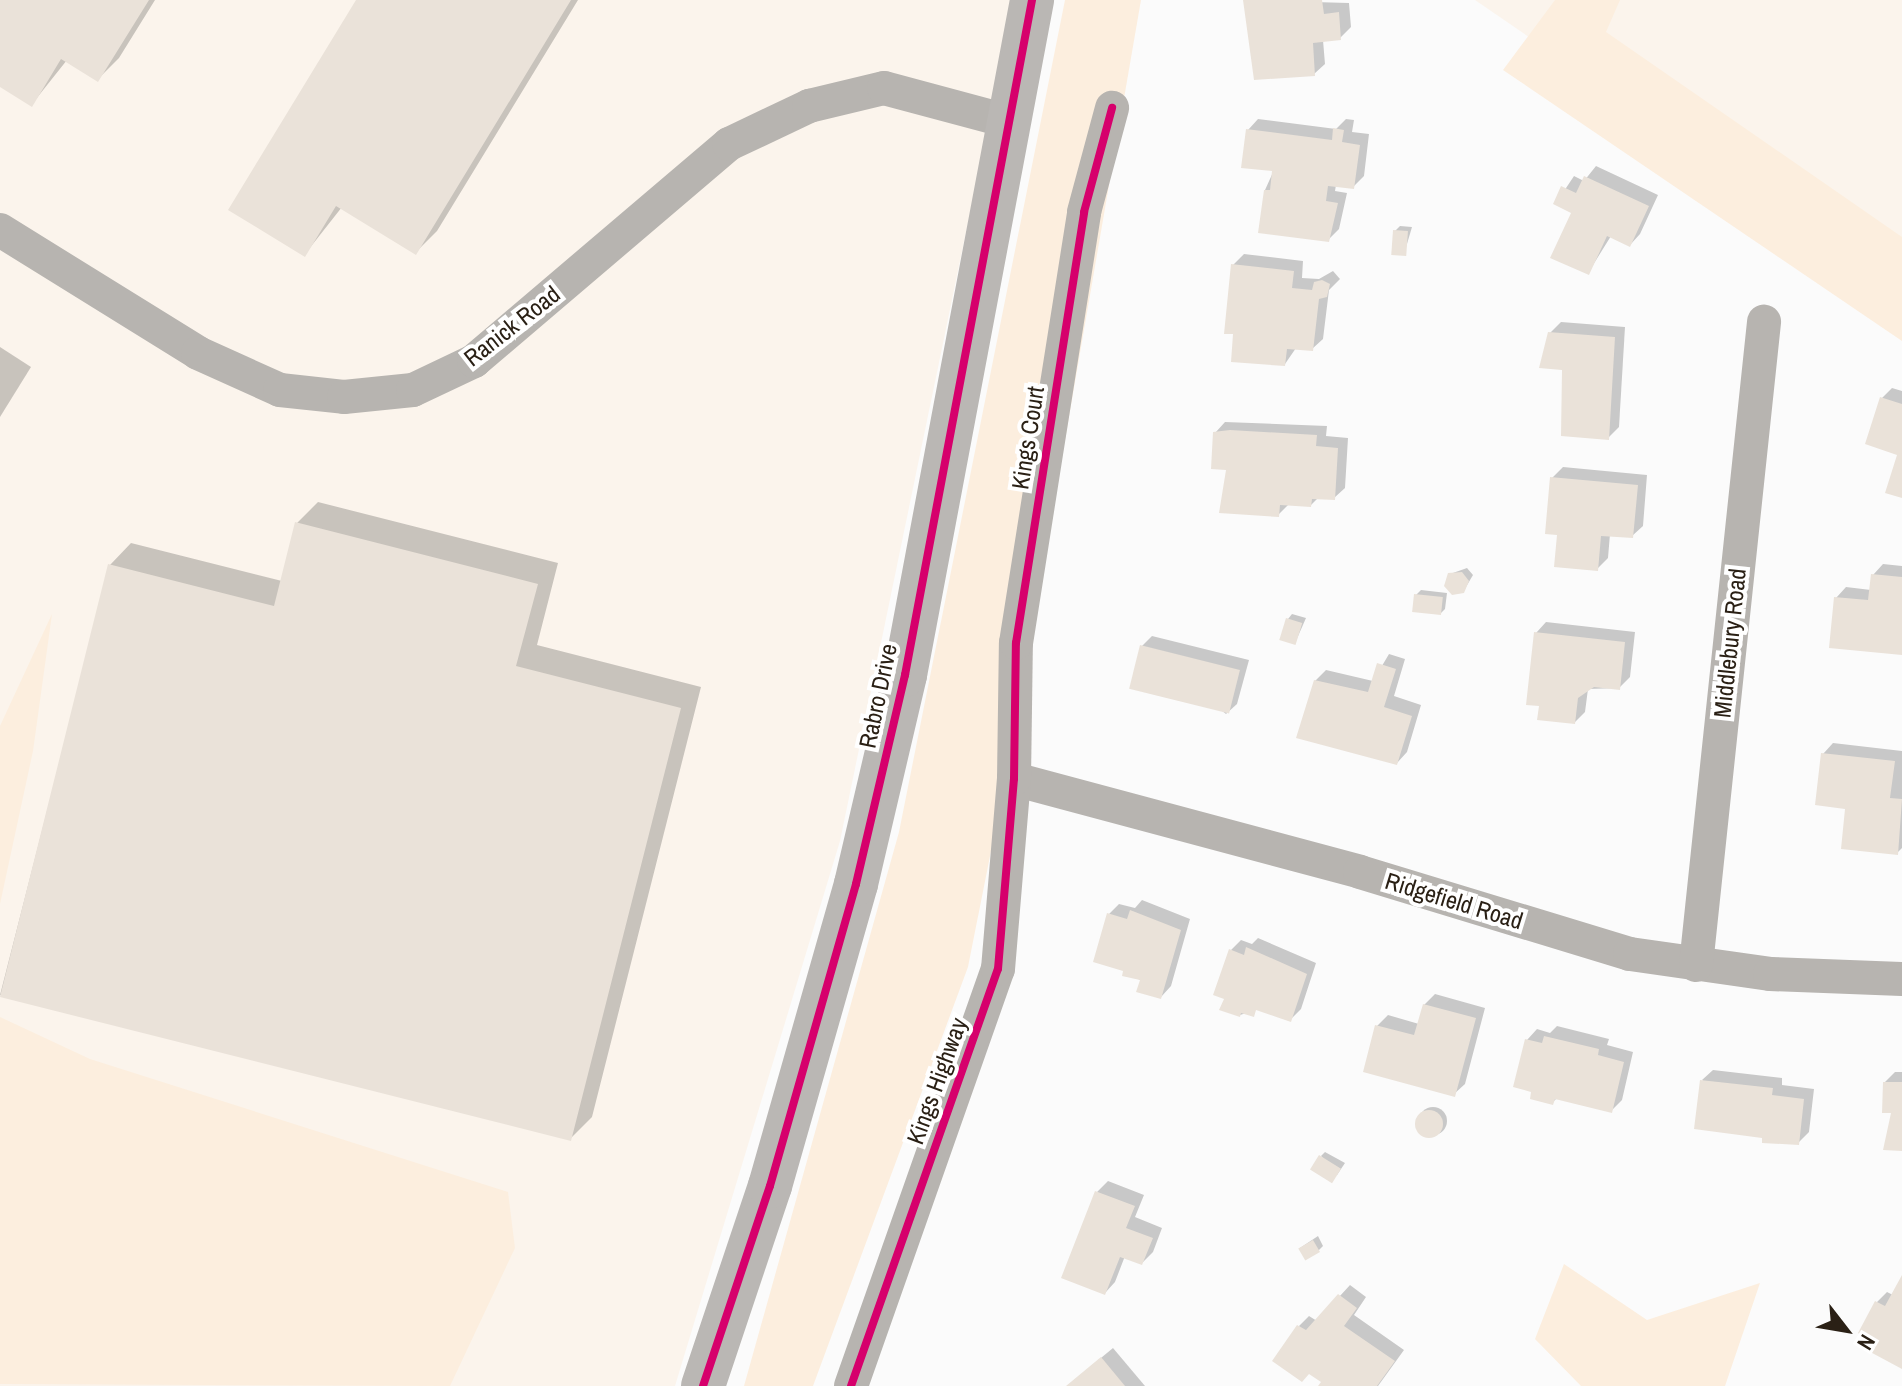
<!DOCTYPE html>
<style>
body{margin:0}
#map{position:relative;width:1902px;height:1386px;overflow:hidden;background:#fbfbfb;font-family:"Archivo Narrow",sans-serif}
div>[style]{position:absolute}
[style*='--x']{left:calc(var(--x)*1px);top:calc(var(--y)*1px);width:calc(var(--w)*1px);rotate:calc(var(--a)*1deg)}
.built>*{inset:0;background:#fbf4ec}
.green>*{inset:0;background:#fceede}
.shadow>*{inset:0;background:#0003}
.round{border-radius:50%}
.building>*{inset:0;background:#eae2d9;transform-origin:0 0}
.minor>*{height:34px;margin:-17px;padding:0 17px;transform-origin:17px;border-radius:17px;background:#b7b4b0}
.major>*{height:44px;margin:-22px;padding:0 22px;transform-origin:22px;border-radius:22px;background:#bab7b4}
.cycleway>*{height:8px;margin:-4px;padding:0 4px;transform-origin:4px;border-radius:4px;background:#d6006c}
span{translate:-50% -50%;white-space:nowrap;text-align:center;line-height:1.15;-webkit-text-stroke:8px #fff;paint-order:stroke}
.street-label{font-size:24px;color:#2a2015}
.north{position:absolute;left:1806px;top:1290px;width:80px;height:80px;-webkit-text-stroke:6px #fff;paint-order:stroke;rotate:121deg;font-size:22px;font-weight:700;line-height:32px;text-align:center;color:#2a2015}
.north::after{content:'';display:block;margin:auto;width:28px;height:36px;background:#2a2015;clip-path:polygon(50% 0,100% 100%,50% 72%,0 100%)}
</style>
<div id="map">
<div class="built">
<i style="clip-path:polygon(0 0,1014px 0,840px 841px,675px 1386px,0 1386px)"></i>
<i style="clip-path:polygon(1475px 0,1902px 0,1902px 294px)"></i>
</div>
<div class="green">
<i style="clip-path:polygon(1065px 0,1141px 0,1014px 735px,968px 967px,813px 1386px,744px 1386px,899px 832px)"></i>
<i style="clip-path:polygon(1555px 0,1620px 0,1606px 32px,1902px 237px,1902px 341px,1503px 70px)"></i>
<i style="clip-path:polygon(52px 614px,33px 751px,0 904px,0 726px)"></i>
<i style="clip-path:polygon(0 1017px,90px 1059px,508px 1192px,515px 1248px,450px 1386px,0 1384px)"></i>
<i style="clip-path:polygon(1564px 1264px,1647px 1320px,1760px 1283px,1725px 1386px,1581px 1386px,1535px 1339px)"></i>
</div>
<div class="shadow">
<i style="clip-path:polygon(0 0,155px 0,119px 58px,98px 79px,67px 60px,32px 104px,0 85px)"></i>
<i style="clip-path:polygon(358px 0,578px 0,437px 231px,416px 252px,342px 207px,305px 254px)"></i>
<i style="clip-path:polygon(1245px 0,1349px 3px,1351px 27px,1340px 38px,1323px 40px,1325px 64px,1314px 74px)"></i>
<i style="clip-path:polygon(1258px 119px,1336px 129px,1346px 119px,1354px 120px,1352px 132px,1369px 134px,1364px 176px,1353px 187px,1336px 185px,1335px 191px,1347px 193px,1339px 229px,1328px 240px,1265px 190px,1274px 170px,1248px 130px)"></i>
<i style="clip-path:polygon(1596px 166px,1658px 195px,1640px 234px,1630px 245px,1611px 236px,1588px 273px,1574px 212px,1556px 203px,1574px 176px,1584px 181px)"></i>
<i style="clip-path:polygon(1400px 226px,1412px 227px,1404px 254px,1395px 231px)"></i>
<i style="clip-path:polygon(1244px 254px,1303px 261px,1302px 278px,1319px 279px,1333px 271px,1340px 279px,1329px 290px,1323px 339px,1312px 349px,1296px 348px,1285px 364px,1235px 332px,1233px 265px)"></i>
<i style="clip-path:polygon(1561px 322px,1625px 327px,1619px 427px,1608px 438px,1550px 333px)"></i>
<i style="clip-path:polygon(0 347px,31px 367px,0 417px)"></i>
<i style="clip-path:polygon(1892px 388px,1902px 391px,1902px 496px,1900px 454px,1882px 398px)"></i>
<i style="clip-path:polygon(1225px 422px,1327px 426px,1326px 436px,1348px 438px,1345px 488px,1334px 498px,1319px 497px,1311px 505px,1289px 504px,1278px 515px,1228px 468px,1215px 433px)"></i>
<i style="clip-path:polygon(1563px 467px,1647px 475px,1643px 526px,1632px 536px,1610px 534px,1608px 558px,1597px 569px,1559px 533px,1552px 478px)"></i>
<i style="clip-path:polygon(318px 502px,558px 563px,537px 645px,701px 687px,592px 1117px,570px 1139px,0 995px,110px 565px,131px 543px,282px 581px,297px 523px)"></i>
<i style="clip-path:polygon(1883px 564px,1902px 566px,1902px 653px,1836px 598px,1846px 587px,1871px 590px,1873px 575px)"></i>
<i style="clip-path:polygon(1467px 568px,1473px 575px,1463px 592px,1450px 574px)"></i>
<i style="clip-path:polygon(1421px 590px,1447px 593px,1445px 609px,1440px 614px,1416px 595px)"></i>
<i style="clip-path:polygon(1292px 614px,1306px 618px,1295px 643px,1288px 619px)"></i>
<i style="clip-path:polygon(1546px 622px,1635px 632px,1630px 677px,1619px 688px,1588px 689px,1585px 712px,1575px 722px,1541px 704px,1536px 633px)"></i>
<i style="clip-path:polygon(1152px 636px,1249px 660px,1237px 704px,1226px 714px,1142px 646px)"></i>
<i style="clip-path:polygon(1389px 654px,1405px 659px,1394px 696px,1421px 705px,1407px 752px,1397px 763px,1315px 681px,1326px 670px,1373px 681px)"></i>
<i style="clip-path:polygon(1833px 743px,1902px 751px,1902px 848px,1897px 853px,1848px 807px,1823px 754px)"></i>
<i style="clip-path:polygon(1142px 900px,1190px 919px,1171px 986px,1161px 997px,1126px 969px,1109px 914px,1119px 904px,1135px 908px)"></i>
<i style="clip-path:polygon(1258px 938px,1316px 963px,1301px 1009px,1290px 1020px,1259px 1009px,1240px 1015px,1226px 998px,1230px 951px,1241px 940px,1252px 944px)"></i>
<i style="clip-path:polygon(1435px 994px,1485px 1008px,1465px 1084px,1454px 1094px,1377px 1026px,1388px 1015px,1419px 1024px,1424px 1005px)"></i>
<i style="clip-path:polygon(1557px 1026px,1609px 1039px,1607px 1045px,1633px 1052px,1622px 1100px,1611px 1111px,1557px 1098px,1553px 1102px,1527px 1040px,1537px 1029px,1550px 1033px)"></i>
<i style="clip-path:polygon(1713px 1070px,1782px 1078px,1782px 1085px,1814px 1089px,1809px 1132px,1798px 1143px,1765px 1136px,1702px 1080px)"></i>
<i style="clip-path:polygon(1895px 1072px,1902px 1072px,1902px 1149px,1885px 1082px)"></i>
<i class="round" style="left:1419px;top:1107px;width:28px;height:28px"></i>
<i style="clip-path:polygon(1325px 1152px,1345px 1163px,1337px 1175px,1321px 1156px)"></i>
<i style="clip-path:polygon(1108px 1181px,1144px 1195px,1135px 1217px,1162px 1228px,1153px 1252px,1142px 1263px,1125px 1256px,1115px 1282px,1105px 1293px,1097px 1192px)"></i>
<i style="clip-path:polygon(1318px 1236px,1323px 1246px,1319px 1250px,1300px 1248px)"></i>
<i style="clip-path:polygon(1902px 1279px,1902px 1367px,1869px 1337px,1876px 1303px,1887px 1292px,1893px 1295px)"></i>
<i style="clip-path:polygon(1350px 1285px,1366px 1297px,1354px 1315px,1404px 1350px,1378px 1386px,1326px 1386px,1299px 1326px,1309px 1316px,1317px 1321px)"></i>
<i style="clip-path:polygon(1113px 1348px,1145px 1386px,1067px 1386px)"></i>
</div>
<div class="building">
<i style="clip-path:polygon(0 0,149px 0,98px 82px,61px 59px,32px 107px,0 87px)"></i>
<i style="clip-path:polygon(356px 0,571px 0,416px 255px,336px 206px,305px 257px,228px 210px)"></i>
<i style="clip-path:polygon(1243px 0,1322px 0,1324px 14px,1339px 12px,1341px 40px,1313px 43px,1315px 76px,1254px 80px)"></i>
<i style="clip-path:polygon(1333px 128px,1344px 130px,1342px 142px,1360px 145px,1354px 189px,1328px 186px,1326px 201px,1338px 203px,1329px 242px,1258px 233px,1264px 190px,1270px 190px,1272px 171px,1241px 168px,1246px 129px,1332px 140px)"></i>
<i style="clip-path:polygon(1584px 176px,1649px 206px,1630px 247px,1607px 236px,1589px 275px,1550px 258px,1571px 213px,1553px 204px,1561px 186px,1576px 193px)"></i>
<i style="left:1393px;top:230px;width:15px;height:25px;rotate:4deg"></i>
<i style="clip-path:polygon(1231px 264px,1294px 271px,1292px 288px,1312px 290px,1314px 282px,1322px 280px,1330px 284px,1327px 297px,1319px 299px,1313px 351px,1287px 349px,1285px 366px,1231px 362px,1233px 334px,1224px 334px)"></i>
<i style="clip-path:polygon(1548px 332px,1615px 337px,1609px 440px,1561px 436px,1562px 370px,1539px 368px)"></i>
<i style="clip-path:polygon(1880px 397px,1902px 404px,1902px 498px,1885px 493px,1897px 455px,1865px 444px)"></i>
<i style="clip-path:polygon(1230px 430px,1317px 435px,1316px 446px,1338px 448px,1335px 500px,1312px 499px,1311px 507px,1280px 505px,1279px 517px,1219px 513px,1226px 470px,1211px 469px,1213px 432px)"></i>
<i style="clip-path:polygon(1550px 477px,1638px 485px,1633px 538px,1601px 536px,1598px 571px,1554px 567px,1557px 535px,1545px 534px)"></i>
<i style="clip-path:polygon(295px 522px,538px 584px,516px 666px,681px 708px,571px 1141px,0 997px,108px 564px,274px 606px)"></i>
<i style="clip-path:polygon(1462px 572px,1469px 581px,1464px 593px,1452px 595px,1444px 586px,1448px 573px)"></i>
<i style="clip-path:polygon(1871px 574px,1902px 577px,1902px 655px,1829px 648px,1834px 597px,1868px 600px)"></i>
<i style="left:1414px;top:594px;width:29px;height:18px;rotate:6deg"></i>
<i style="left:1286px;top:618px;width:17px;height:23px;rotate:17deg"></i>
<i style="clip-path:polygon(1534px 632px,1625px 642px,1620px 690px,1594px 687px,1578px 698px,1575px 724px,1537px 720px,1539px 706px,1526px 705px)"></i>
<i style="left:1140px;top:645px;width:103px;height:45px;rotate:14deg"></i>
<i style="clip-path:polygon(1377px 663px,1396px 669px,1384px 707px,1412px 716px,1397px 765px,1296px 738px,1314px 680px,1368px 692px)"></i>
<i style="clip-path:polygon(1821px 753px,1895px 761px,1890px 798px,1902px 799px,1898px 855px,1841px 849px,1845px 809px,1815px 805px)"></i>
<i style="clip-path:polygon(1130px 910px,1181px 930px,1161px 999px,1136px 992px,1140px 980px,1122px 976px,1123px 971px,1093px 962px,1107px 913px,1127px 919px)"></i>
<i style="clip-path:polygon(1246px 947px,1307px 974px,1291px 1022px,1256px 1010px,1254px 1017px,1241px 1013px,1240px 1017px,1219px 1010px,1224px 999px,1213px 995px,1229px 949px,1244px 955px)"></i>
<i style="clip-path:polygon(1423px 1004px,1476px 1018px,1455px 1097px,1363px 1072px,1375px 1025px,1414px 1035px)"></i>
<i style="clip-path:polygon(1544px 1036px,1599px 1049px,1598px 1055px,1624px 1062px,1612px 1113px,1555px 1099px,1553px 1105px,1530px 1099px,1531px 1092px,1513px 1087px,1525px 1039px,1542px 1043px)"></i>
<i style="clip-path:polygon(1700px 1080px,1773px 1088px,1772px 1095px,1804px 1099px,1799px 1145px,1762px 1143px,1762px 1138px,1694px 1129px)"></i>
<i style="clip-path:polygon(1883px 1082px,1902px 1082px,1902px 1151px,1883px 1150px,1891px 1113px,1882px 1113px)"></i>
<i class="round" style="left:1415px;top:1110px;width:28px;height:28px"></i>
<i style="left:1319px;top:1155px;width:26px;height:17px;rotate:32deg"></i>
<i style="clip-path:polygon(1095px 1191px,1135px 1206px,1126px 1228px,1153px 1238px,1142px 1265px,1120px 1257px,1105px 1295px,1061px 1278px)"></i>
<i style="left:1313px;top:1240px;width:14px;height:17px;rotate:60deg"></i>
<i style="clip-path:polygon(1902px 1275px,1902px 1369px,1861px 1347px,1866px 1338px,1858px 1333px,1875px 1301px,1885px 1306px)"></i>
<i style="clip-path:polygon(1338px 1294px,1357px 1308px,1344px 1326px,1395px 1361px,1377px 1386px,1318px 1386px,1321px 1382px,1309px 1374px,1302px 1382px,1272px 1361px,1297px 1325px,1306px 1330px)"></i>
<i style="clip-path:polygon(1101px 1357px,1125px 1386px,1066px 1386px)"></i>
</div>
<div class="minor">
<i style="--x:0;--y:230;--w:233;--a:31.8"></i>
<i style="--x:198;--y:353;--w:90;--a:24.3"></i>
<i style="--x:280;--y:390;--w:64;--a:6.2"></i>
<i style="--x:344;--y:397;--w:69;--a:-5.8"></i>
<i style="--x:413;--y:390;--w:68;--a:-25.4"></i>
<i style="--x:474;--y:361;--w:335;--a:-40.4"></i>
<i style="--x:729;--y:144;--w:89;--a:-25.4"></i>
<i style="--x:809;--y:106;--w:77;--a:-13.5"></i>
<i style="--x:884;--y:88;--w:127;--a:15"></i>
<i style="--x:1014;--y:779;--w:358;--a:15"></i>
<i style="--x:1360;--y:872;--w:282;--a:16.9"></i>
<i style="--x:1630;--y:954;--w:141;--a:8.1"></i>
<i style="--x:1770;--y:974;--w:132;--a:2.2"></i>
<i style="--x:1696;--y:965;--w:647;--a:-83.96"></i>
<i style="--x:851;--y:1386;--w:442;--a:-70.6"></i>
<i style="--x:998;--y:969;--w:191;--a:-85.2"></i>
<i style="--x:1014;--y:779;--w:136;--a:-89.2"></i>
<i style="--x:1016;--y:643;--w:436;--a:-81"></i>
<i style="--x:1084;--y:212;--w:108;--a:-74.9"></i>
</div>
<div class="major">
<i style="--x:703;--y:1386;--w:211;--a:-71.5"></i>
<i style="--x:770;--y:1186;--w:314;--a:-74.1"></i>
<i style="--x:856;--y:884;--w:215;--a:-76.8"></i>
<i style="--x:905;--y:675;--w:687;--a:-79.34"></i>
</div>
<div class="cycleway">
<i style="--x:703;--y:1386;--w:211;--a:-71.5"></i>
<i style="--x:770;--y:1186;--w:314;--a:-74.1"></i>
<i style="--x:856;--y:884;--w:215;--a:-76.8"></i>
<i style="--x:905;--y:675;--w:687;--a:-79.34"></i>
<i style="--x:851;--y:1386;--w:442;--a:-70.6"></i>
<i style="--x:998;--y:969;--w:191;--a:-85.2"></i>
<i style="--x:1014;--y:779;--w:136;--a:-89.2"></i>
<i style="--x:1016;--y:643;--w:436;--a:-81"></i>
<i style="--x:1084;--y:212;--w:108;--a:-74.9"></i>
</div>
<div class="street-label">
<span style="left:512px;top:326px;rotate:-38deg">Ranick Road</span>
<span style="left:1028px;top:438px;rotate:-81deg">Kings Court</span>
<span style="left:1730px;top:643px;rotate:-84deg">Middlebury Road</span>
<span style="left:878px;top:696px;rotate:-78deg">Rabro Drive</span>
<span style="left:1454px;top:901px;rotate:17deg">Ridgefield Road</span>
<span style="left:937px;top:1081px;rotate:-70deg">Kings Highway</span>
</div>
<div class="north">N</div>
</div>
